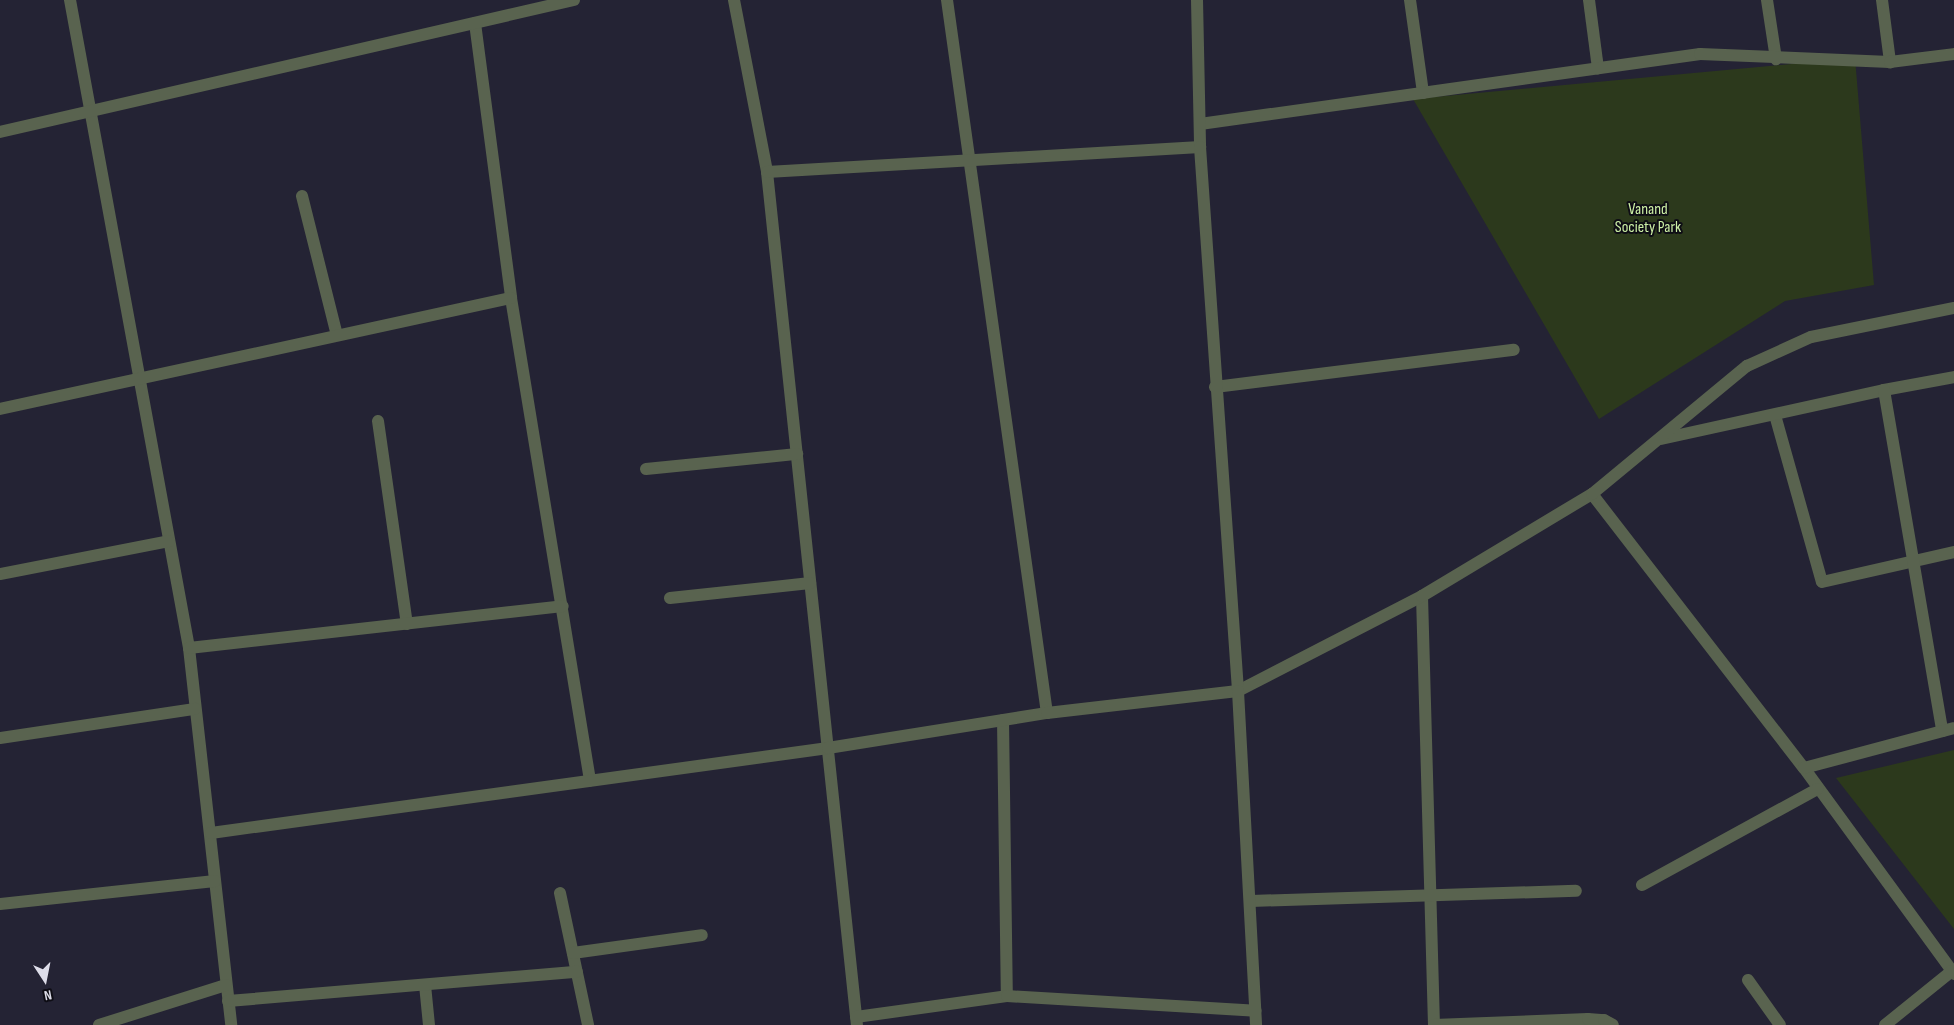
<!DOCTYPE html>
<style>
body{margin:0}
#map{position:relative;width:1954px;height:1025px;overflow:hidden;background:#242334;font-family:"Sofia Sans Condensed",sans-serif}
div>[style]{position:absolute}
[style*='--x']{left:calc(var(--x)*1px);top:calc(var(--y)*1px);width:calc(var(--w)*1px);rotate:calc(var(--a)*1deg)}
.green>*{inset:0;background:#2c391c}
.minor>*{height:12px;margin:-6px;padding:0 6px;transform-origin:6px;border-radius:6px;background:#59634f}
.tertiary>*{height:12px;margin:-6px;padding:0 6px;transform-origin:6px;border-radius:6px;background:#59634f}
span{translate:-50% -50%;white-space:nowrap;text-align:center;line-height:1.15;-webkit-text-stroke:4px #0e0d15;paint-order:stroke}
.park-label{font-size:16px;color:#cdf0a6}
.north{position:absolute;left:20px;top:955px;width:50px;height:50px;-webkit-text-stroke:4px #0e0d15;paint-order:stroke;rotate:169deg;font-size:14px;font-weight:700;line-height:20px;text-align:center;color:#dddde9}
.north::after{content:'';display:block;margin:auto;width:18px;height:22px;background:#dddde9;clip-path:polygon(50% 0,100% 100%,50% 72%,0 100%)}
</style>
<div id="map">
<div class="green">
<i style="clip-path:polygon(1855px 58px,1874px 285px,1785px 301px,1599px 419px,1413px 99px)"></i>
<i style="clip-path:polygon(1954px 750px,1954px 929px,1836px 778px)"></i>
</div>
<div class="minor">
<i style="--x:70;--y:0;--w:659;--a:79.59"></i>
<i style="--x:189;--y:648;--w:379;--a:83.6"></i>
<i style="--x:734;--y:0;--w:175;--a:79.1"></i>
<i style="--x:767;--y:172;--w:858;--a:83.98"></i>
<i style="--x:947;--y:0;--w:720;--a:82.02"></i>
<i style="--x:1410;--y:0;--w:94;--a:82"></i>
<i style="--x:1589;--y:0;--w:69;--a:82.5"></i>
<i style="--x:1767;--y:0;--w:60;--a:81.3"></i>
<i style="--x:1882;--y:0;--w:63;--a:82.6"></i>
<i style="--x:475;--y:23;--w:277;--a:82.5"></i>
<i style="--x:511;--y:298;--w:489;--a:80.7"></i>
<i style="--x:1200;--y:124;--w:505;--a:-7.97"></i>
<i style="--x:1700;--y:54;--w:190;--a:2.4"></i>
<i style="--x:1890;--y:62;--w:64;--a:-7.1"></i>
<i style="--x:0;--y:132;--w:589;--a:-12.95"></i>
<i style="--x:767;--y:172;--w:434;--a:-3.3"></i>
<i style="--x:302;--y:196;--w:143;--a:75.9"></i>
<i style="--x:1215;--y:387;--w:301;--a:-7.1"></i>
<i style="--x:1884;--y:390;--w:71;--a:-10.5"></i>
<i style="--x:0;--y:409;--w:523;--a:-12.26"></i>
<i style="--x:1775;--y:415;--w:173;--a:74.3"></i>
<i style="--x:1822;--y:582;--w:135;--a:-12.8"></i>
<i style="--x:378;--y:421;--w:205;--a:81.9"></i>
<i style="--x:1661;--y:439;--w:228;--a:-12.4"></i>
<i style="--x:1884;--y:390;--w:346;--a:80.3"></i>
<i style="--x:646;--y:469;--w:152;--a:-5.7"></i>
<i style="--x:1592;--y:494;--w:346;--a:52.3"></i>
<i style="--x:1804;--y:768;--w:255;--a:53.9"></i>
<i style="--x:0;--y:574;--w:172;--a:-11"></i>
<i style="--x:1422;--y:596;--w:429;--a:88.4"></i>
<i style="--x:670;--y:598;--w:141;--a:-6.1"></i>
<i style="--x:189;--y:648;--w:376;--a:-6.4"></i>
<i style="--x:1003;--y:720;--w:276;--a:89.2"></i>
<i style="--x:0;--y:738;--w:197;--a:-8.5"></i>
<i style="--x:1804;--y:768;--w:155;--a:-14.9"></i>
<i style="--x:211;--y:833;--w:623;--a:-7.84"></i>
<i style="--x:828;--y:748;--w:222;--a:-9.1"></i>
<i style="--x:1047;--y:713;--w:192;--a:-6.6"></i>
<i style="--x:1238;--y:691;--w:207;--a:-27.3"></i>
<i style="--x:1422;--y:596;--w:198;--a:-31"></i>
<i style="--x:1592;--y:494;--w:201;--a:-39.6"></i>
<i style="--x:1747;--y:366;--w:70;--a:-24.4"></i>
<i style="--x:1811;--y:337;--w:146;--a:-11.5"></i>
<i style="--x:1642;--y:885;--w:200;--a:-28.7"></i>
<i style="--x:560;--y:893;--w:135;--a:78"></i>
<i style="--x:1251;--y:901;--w:325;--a:-1.8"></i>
<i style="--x:0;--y:904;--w:216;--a:-6.1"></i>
<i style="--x:573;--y:953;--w:130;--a:-7.9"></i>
<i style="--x:1748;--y:980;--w:55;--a:54.6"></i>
<i style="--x:425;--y:985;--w:40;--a:84.3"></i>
<i style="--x:228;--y:1001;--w:350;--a:-4.8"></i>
<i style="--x:856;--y:1017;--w:152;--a:-7.9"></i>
<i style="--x:1007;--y:996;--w:249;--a:3.4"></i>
<i style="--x:99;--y:1025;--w:133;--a:-17.5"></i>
<i style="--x:1434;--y:1025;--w:154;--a:-2.2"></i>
<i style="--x:1588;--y:1019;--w:16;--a:4"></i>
<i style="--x:1604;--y:1020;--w:10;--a:29"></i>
<i style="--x:1885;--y:1025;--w:86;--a:-38.9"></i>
</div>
<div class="tertiary">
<i style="--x:1197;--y:0;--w:147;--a:88.8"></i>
<i style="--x:1200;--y:147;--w:545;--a:86"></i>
<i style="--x:1238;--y:691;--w:334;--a:86.9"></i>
</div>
<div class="park-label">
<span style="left:1648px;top:219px">Vanand<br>Society Park</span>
</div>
<div class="north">N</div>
</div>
